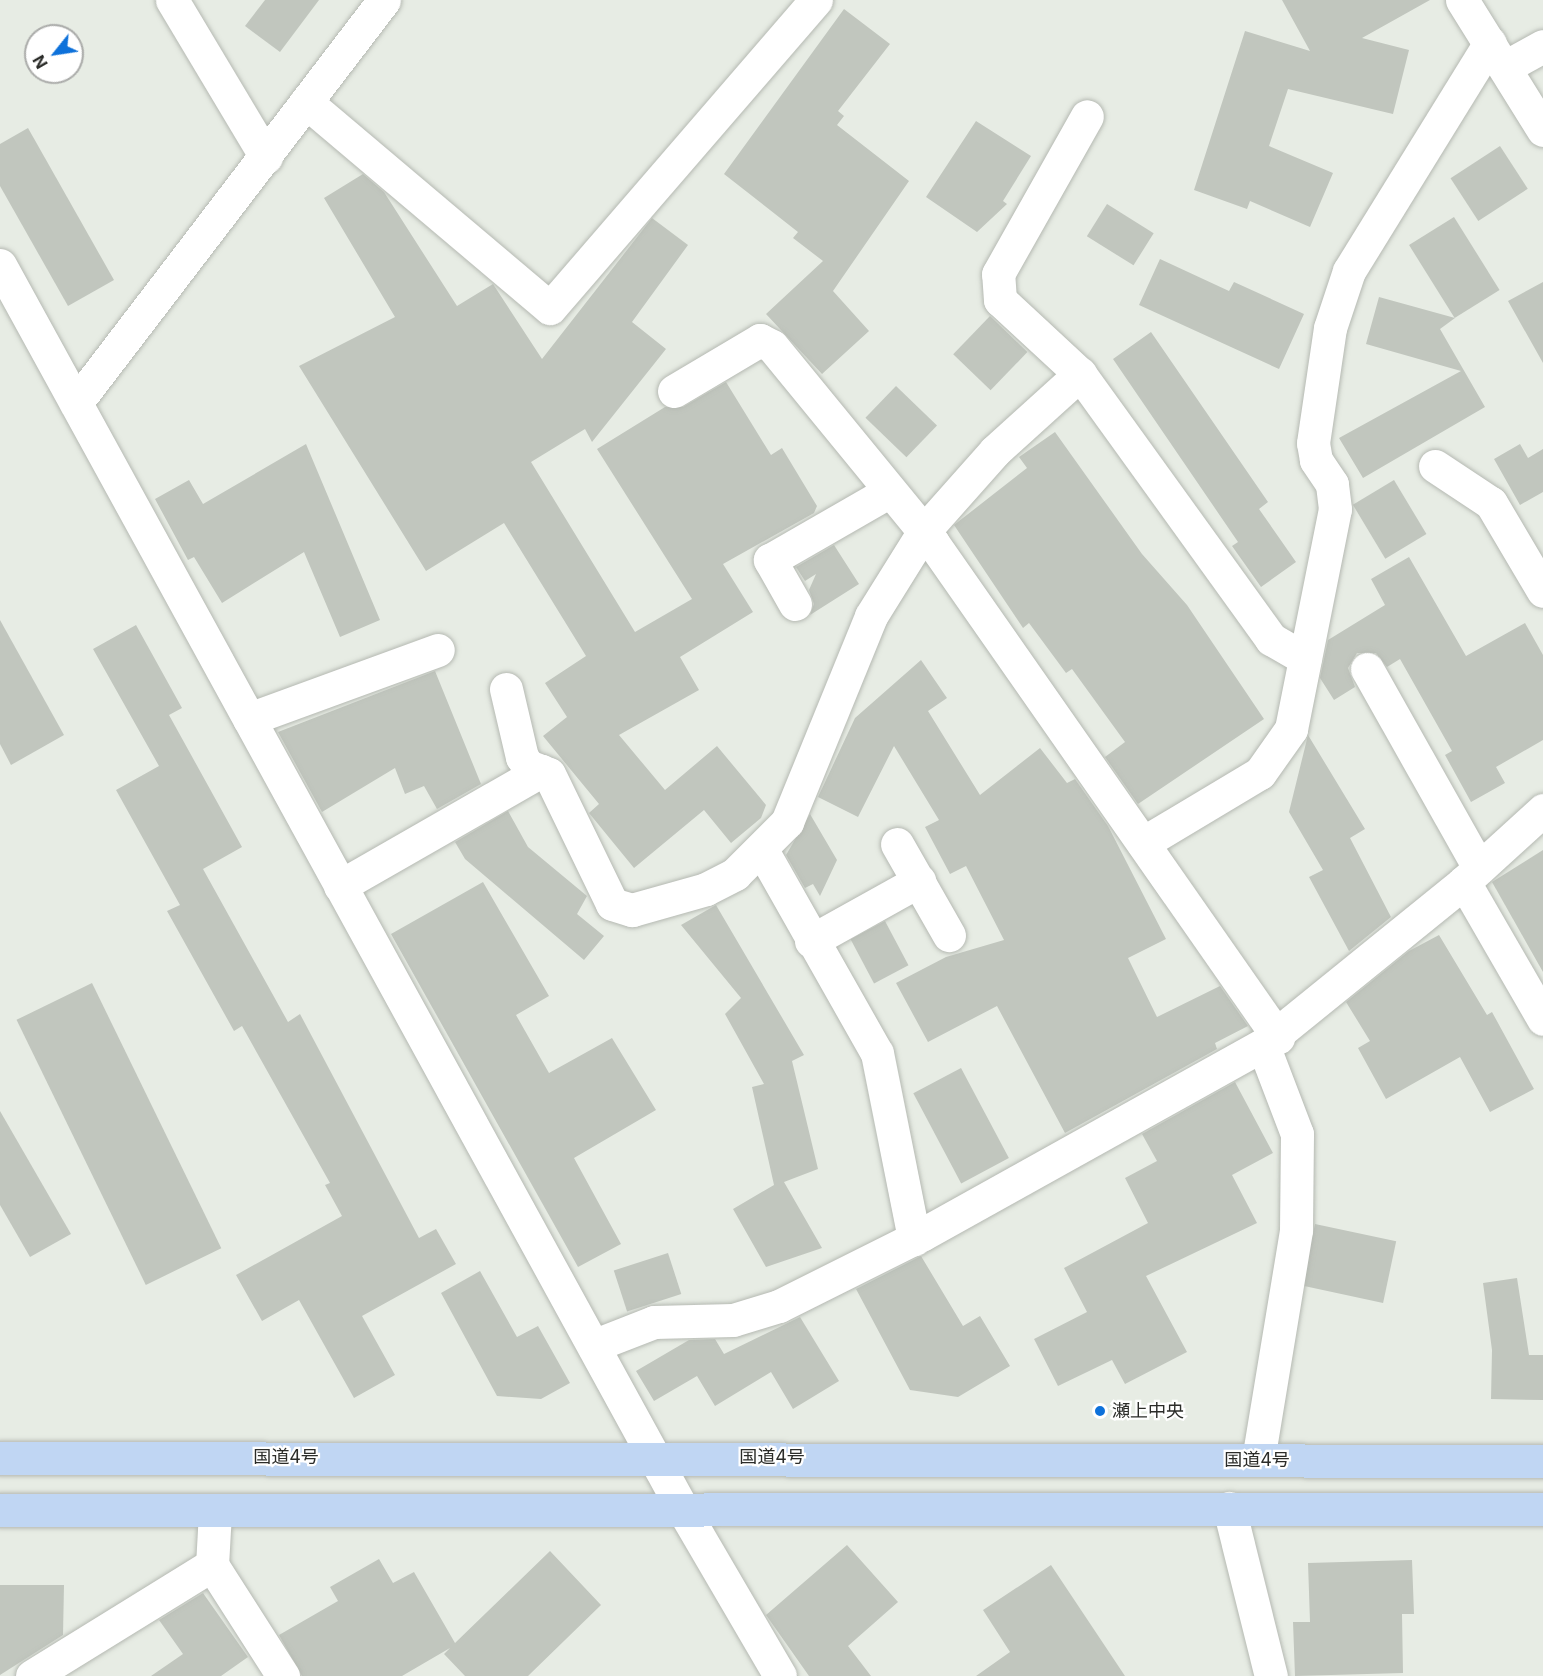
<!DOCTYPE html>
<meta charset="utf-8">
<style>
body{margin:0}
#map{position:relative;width:1543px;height:1676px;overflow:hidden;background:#e7ece4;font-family:Inter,"Noto Sans JP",sans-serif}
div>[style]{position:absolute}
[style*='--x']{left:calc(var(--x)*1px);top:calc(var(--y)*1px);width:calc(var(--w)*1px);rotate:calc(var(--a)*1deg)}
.building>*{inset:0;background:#c1c6be;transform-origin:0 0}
.roads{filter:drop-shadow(0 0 2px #b5b9b2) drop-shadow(0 0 2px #b5b9b2)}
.minor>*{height:33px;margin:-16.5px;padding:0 16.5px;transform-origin:16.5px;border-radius:16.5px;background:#fff}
.trunk>*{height:33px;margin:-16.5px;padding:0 16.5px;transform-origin:16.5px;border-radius:16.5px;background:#c0d6f3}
.dots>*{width:16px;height:16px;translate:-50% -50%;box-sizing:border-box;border:3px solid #fff;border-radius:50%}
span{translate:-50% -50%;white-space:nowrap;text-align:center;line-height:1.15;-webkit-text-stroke:4.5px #fff;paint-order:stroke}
.poi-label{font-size:18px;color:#2b2c29}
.left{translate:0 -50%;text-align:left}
.street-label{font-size:18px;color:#2b2c29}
.north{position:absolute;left:24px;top:24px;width:60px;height:60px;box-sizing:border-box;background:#fff;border:2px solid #aaaba9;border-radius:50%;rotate:240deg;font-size:16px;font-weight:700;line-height:24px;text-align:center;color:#2b2c29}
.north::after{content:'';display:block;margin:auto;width:21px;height:27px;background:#0d71da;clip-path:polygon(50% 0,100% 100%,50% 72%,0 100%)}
</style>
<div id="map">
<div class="building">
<i style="clip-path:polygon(265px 0,319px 0,280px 52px,245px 26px)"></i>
<i style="clip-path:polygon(1282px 0,1430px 0,1362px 38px,1409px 50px,1393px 114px,1288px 89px,1269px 146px,1333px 173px,1310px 227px,1250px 201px,1247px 209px,1194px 190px,1245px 31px,1310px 51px)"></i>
<i style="clip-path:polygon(844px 9px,890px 44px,838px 111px,844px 116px,837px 125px,909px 181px,833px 291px,869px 331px,822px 374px,766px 314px,823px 261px,793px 238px,798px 232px,724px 174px)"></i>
<i style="clip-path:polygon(976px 121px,1031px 156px,1003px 201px,1007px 204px,977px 232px,926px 197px)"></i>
<i style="clip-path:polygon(28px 128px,114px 280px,68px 306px,0 186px,0 144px)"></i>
<i style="left:1500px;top:146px;width:51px;height:59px;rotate:57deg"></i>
<i style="clip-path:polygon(363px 174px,384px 192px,457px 306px,493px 284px,542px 359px,652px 218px,688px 245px,632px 322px,666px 349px,592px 442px,585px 429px,531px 462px,635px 632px,692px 599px,597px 449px,665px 407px,683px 407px,726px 382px,771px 455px,782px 448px,817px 506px,814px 513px,723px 564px,753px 612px,680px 657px,699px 690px,619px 735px,665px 790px,717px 746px,766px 805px,761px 818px,731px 843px,704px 810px,634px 868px,589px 813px,599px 804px,543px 736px,567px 717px,545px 683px,586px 656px,504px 523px,426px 571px,299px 366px,395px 317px,324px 198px)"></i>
<i style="left:1107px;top:204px;width:55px;height:38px;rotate:32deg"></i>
<i style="left:1454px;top:217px;width:86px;height:53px;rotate:58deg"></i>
<i style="clip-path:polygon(1160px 259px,1229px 291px,1234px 282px,1304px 314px,1279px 369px,1139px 305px)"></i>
<i style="clip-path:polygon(1543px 282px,1543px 363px,1508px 301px)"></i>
<i style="clip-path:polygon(1379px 297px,1455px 318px,1440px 329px,1485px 407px,1363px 478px,1339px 438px,1461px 371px,1366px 344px)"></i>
<i style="left:990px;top:316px;width:52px;height:53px;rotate:44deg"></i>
<i style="clip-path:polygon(1151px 332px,1268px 502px,1259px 509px,1296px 562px,1261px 587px,1232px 546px,1238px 542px,1113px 359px)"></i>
<i style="left:896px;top:386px;width:57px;height:44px;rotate:44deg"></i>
<i style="clip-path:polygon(1055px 432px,1142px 554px,1187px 605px,1264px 719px,1138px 804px,1105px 757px,1125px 742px,1072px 669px,1066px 673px,1029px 623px,1023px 628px,954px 525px,1027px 468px,1019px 457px)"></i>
<i style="clip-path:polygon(306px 444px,380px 620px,340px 637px,304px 552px,222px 603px,194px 557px,188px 560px,155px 499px,189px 480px,203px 504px)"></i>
<i style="clip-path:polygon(1520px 444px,1528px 458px,1543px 449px,1543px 492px,1520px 505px,1494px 459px)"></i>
<i style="left:1394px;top:480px;width:63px;height:48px;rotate:59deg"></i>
<i style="clip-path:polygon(834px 545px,859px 584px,810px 615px,814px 604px,809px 590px,816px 574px,805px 581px,796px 567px)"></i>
<i style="clip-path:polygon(1409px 557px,1466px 656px,1525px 623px,1543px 655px,1543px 740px,1496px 767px,1505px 783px,1471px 802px,1445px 755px,1452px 751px,1400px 659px,1387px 667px,1376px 653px,1357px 653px,1348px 668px,1355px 687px,1334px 700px,1320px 678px,1328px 640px,1385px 605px,1371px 579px)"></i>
<i style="clip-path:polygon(0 620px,64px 735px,11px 765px,0 744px)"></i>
<i style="clip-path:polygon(136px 625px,182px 708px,169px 715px,242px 847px,203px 869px,288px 1022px,300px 1014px,419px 1238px,436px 1229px,456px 1264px,362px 1316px,395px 1375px,354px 1398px,299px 1300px,262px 1321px,236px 1275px,342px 1216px,325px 1185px,330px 1183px,242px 1026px,234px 1031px,167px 911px,180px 905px,116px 790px,159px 766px,93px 649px)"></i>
<i style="clip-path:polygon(921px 660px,947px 698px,928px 711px,980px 795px,1040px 748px,1067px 783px,1075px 779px,1108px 826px,1166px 939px,1128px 958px,1157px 1017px,1220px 986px,1248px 1026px,1215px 1043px,1217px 1049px,1065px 1133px,997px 1006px,928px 1042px,896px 983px,946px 957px,1004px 940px,966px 866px,950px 874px,925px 827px,939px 820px,894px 746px,858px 817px,818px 797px,855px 718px)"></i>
<i style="clip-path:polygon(435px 671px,481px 784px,437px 809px,424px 786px,405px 794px,395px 768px,322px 812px,278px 732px)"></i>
<i style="clip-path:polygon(1308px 735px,1365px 829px,1350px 838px,1391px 917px,1349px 951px,1309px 877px,1323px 870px,1289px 812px)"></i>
<i style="clip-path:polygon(508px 811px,528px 847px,587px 896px,577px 914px,604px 936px,584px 960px,465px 859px,455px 842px)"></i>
<i style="clip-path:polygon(810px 814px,837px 860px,820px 896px,813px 884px,805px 888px,786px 855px)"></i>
<i style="clip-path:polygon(1543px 850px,1543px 972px,1492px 882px)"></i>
<i style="clip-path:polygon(483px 882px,549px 996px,516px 1015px,549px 1073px,612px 1038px,656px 1110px,574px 1158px,621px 1244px,578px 1267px,391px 934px)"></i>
<i style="clip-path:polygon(716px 905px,804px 1055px,792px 1061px,818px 1169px,784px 1182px,822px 1248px,766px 1267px,733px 1209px,774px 1185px,752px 1087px,764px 1084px,725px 1014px,741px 998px,681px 925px)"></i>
<i style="left:885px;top:921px;width:50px;height:39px;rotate:62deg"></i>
<i style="clip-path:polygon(1439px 935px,1487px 1015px,1492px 1012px,1534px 1089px,1490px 1112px,1460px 1057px,1386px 1099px,1358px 1048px,1370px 1041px,1346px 1002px,1409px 951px)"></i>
<i style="left:92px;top:983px;width:295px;height:84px;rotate:64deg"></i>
<i style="left:961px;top:1068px;width:102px;height:54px;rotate:62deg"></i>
<i style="clip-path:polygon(1235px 1082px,1273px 1153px,1232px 1175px,1257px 1223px,1146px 1276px,1187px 1352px,1125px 1384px,1112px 1360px,1058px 1386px,1034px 1339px,1087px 1312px,1064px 1268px,1148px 1223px,1125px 1178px,1157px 1161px,1142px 1134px)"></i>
<i style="clip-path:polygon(0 1111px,71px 1234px,30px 1257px,0 1205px)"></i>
<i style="left:1315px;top:1224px;width:83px;height:63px;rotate:12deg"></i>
<i style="left:668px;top:1253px;width:43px;height:57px;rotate:72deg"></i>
<i style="clip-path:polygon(921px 1256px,963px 1326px,980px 1316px,1010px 1366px,958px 1397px,910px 1390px,856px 1289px)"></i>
<i style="clip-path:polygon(480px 1271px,517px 1337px,538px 1326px,570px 1383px,541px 1399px,497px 1396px,441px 1293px)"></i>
<i style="clip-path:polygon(1517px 1278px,1529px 1355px,1543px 1355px,1543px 1400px,1491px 1399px,1492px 1350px,1483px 1283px)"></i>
<i style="clip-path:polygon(800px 1317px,839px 1381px,793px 1409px,771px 1372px,715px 1406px,697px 1376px,654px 1401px,636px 1371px,689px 1340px,715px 1339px,724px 1354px)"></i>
<i style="clip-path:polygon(847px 1545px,898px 1602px,848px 1646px,871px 1676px,809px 1676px,766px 1615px)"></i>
<i style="clip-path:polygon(550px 1551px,601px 1605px,528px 1676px,465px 1676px,444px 1654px,450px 1648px,402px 1676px,302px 1676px,279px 1635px,338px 1601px,330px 1587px,379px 1559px,393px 1583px,414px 1572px,455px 1643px)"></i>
<i style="clip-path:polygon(1412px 1560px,1414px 1614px,1402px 1614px,1403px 1673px,1295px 1676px,1293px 1622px,1310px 1622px,1308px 1563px)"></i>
<i style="clip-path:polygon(1051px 1565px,1125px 1676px,976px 1676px,1010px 1652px,983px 1610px)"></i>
<i style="clip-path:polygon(0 1585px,64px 1585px,63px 1635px,0 1675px)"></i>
<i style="clip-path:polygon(203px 1593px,248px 1657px,221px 1676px,151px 1676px,183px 1654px,159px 1620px)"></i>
</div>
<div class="roads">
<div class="minor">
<i style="--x:172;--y:0;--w:183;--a:59.1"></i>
<i style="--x:1462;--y:0;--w:153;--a:58.1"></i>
<i style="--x:1505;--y:67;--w:43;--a:-28.9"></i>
<i style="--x:306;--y:102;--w:319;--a:40.2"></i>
<i style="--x:550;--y:308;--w:407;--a:-49.2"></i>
<i style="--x:0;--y:265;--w:1418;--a:61.25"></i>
<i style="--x:682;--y:1508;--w:194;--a:59.7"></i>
<i style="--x:1080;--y:374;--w:109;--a:-137.2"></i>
<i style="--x:1000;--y:300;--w:26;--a:-94"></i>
<i style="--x:998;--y:274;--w:181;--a:-60.6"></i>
<i style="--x:674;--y:391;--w:100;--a:-30.7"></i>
<i style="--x:760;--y:340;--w:13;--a:27"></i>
<i style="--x:772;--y:346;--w:254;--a:50.7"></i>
<i style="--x:933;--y:543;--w:603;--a:55.07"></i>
<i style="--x:76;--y:403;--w:507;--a:-52.61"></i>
<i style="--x:1435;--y:466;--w:67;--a:33.5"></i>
<i style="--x:1491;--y:503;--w:102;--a:59.4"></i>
<i style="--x:795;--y:604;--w:51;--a:-119.6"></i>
<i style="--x:770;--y:560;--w:138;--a:-29.9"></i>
<i style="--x:1367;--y:669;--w:228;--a:60.6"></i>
<i style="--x:506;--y:689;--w:70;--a:76.8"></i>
<i style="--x:522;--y:757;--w:11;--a:56"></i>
<i style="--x:528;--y:766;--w:22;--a:21"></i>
<i style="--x:549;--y:774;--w:144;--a:64.1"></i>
<i style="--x:612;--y:904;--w:21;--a:17"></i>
<i style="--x:632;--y:910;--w:77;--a:-15.8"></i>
<i style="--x:706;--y:889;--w:33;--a:-27"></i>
<i style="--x:735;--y:874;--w:74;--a:-45"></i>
<i style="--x:787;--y:822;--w:222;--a:-67.8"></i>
<i style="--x:871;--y:616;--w:100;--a:-58.1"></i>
<i style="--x:924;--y:531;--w:107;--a:-48.4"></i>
<i style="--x:995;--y:451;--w:115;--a:-42.2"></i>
<i style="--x:1080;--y:374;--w:327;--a:54.2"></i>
<i style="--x:1271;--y:639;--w:39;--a:30"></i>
<i style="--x:249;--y:719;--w:201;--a:-20.1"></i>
<i style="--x:1143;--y:843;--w:136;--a:-30.9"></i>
<i style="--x:1260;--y:773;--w:54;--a:-54.8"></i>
<i style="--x:1291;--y:729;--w:224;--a:-78.7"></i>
<i style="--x:1335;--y:509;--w:25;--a:-97"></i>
<i style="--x:1332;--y:484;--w:29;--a:-124"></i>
<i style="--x:1316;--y:460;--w:17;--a:-100"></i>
<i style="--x:1313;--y:443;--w:116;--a:-81.6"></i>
<i style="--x:1330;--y:328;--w:60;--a:-71.6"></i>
<i style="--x:1349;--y:271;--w:268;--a:-58.3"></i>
<i style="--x:897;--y:844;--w:105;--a:60.3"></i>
<i style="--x:762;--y:850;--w:233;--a:60.5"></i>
<i style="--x:877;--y:1053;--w:190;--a:78.7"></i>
<i style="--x:1464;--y:882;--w:158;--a:60"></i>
<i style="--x:340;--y:886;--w:232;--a:-29.8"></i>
<i style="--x:811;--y:941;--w:124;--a:-29.1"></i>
<i style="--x:595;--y:1345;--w:63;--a:-21.3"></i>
<i style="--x:654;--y:1322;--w:79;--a:-1.5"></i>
<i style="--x:733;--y:1320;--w:48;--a:-16.9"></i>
<i style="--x:779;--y:1306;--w:161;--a:-26.6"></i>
<i style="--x:923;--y:1234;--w:389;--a:-29.1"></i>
<i style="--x:1263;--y:1045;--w:259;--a:-39"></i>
<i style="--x:1464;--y:882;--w:107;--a:-42.3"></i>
<i style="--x:1258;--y:1460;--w:233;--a:-80.6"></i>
<i style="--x:1296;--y:1230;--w:96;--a:-89.4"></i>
<i style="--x:1297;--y:1134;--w:95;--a:-110.9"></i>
<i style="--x:1229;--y:1508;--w:173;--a:76"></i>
<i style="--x:215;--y:1512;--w:53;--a:93.2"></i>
<i style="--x:212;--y:1565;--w:132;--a:57.4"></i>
<i style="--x:32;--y:1676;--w:211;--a:-31.7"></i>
</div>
<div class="trunk">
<i style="--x:0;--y:1458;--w:1543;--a:0.11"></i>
<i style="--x:0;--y:1510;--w:1543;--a:-0.04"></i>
</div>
</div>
<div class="dots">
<i style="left:1100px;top:1411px;background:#0d71da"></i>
</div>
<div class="poi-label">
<span class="left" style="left:1112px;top:1411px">瀬上中央</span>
</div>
<div class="street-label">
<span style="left:286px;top:1457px">国道4号</span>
<span style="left:772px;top:1457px">国道4号</span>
<span style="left:1257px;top:1460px">国道4号</span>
</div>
<div class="north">N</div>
</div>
